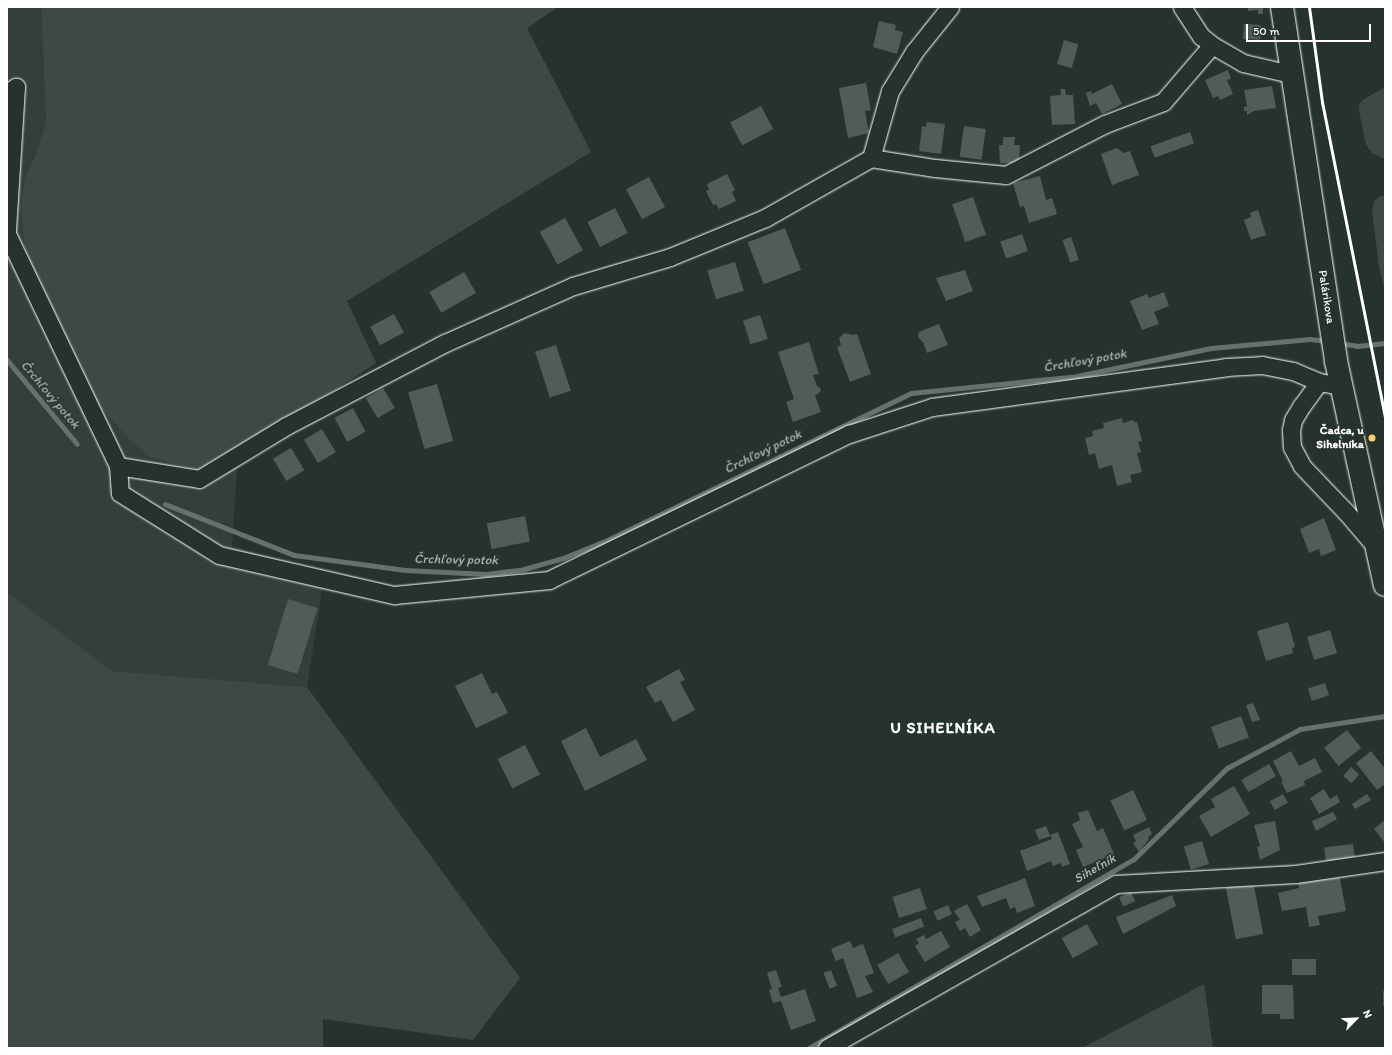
<!DOCTYPE html>
<meta charset="utf-8">
<style>
body{margin:0}
#map{position:relative;width:1392px;height:1055px;overflow:hidden;background:#26332d;font-family:Itim,sans-serif}
div>[style]{position:absolute}
[style*='--x']{left:calc(var(--x)*1px);top:calc(var(--y)*1px);width:calc(var(--w)*1px);rotate:calc(var(--a)*1deg)}
.built>*{inset:0;background:#333f3a}
.green>*{inset:0;background:#3e4944}
.stream>*{height:5px;margin:-2.5px;padding:0 2.5px;transform-origin:2.5px;border-radius:2.5px;background:#67706c}
.building>*{inset:0;background:#515c57;transform-origin:0 0}
.roads{filter:drop-shadow(0 0 1px #fff) drop-shadow(0 0 1px #fff)}
.minor>*{height:17px;margin:-8.5px;padding:0 8.5px;transform-origin:8.5px;border-radius:8.5px;background:#26332d}
.major>*{height:22px;margin:-11px;padding:0 11px;transform-origin:11px;border-radius:11px;background:#26332d}
.rail>*{height:3px;margin:-1.5px;padding:0 1.5px;transform-origin:1.5px;border-radius:1.5px;background:#fff}
.dots>*{width:11px;height:11px;translate:-50% -50%;box-sizing:border-box;border:2px solid #26332d;border-radius:50%}
span{translate:-50% -50%;white-space:nowrap;text-align:center;line-height:1.15;-webkit-text-stroke:3px #26332d;paint-order:stroke}
.street-label{font-size:12px;color:#fff}
.poi-label{font-size:12px;color:#fff;font-weight:700}
.right{translate:-100% -50%;text-align:right}
.water-label{font-size:13px;color:#b3b8b6;font-style:italic}
.district-label{font-size:16px;color:#fff;font-weight:700;letter-spacing:1px}
.frame{position:absolute;inset:0;border:8px solid #fff;pointer-events:none}
.north{position:absolute;left:1336px;top:999px;width:40px;height:40px;-webkit-text-stroke:3px #26332d;paint-order:stroke;rotate:66deg;font-size:11px;font-weight:700;line-height:16px;text-align:center;color:#fff}
.north::after{content:'';display:block;margin:auto;width:14px;height:18px;background:#fff;clip-path:polygon(50% 0,100% 100%,50% 72%,0 100%)}
.scale{position:absolute;left:1246px;top:24px;width:125px;height:18px;box-sizing:border-box;border:2px solid #fff;border-top:0;padding-left:5px;font-size:12px;line-height:14px;white-space:nowrap;color:#fff;-webkit-text-stroke:3px #26332d;paint-order:stroke}
</style>
<div id="map">
<div class="built">
<i style="clip-path:polygon(7px 7px,41px 7px,46px 122px,35px 156px,25px 179px,94px 400px,129px 439px,149px 457px,191px 468px,207px 471px,238px 453px,232px 546px,324px 577px,307px 687px,112px 671px,7px 592px)"></i>
</div>
<div class="green">
<i style="clip-path:polygon(41px 7px,558px 7px,527px 28px,591px 152px,347px 301px,376px 363px,238px 453px,207px 471px,191px 468px,149px 457px,129px 439px,94px 400px,32px 272px,24px 242px,21px 206px,25px 179px,35px 156px,46px 122px)"></i>
<i style="clip-path:polygon(1385px 87px,1385px 159px,1372px 153px,1366px 145px,1359px 111px,1359px 104px,1364px 99px)"></i>
<i style="clip-path:polygon(1385px 195px,1385px 291px,1379px 267px,1372px 210px,1374px 202px,1378px 197px)"></i>
<i style="clip-path:polygon(7px 592px,112px 671px,307px 687px,520px 978px,473px 1040px,323px 1019px,323px 1048px,7px 1048px)"></i>
<i style="clip-path:polygon(1204px 984px,1213px 1048px,1082px 1048px)"></i>
</div>
<div class="stream">
<i style="--x:1339;--y:343;--w:18;--a:9"></i>
<i style="--x:1357;--y:346;--w:28;--a:-6"></i>
<i style="--x:7;--y:360;--w:109;--a:50.2"></i>
<i style="--x:165;--y:504;--w:139;--a:21.6"></i>
<i style="--x:294;--y:555;--w:112;--a:7.7"></i>
<i style="--x:405;--y:570;--w:81;--a:2.8"></i>
<i style="--x:486;--y:574;--w:38;--a:-7"></i>
<i style="--x:524;--y:569;--w:41;--a:-15.8"></i>
<i style="--x:563;--y:558;--w:45;--a:-22"></i>
<i style="--x:605;--y:541;--w:340;--a:-25.8"></i>
<i style="--x:911;--y:393;--w:167;--a:-5.8"></i>
<i style="--x:1077;--y:376;--w:137;--a:-11.8"></i>
<i style="--x:1211;--y:348;--w:99;--a:-5.2"></i>
<i style="--x:1310;--y:339;--w:17;--a:7"></i>
<i style="--x:809;--y:1048;--w:376;--a:-30.2"></i>
<i style="--x:1134;--y:859;--w:130;--a:-44.4"></i>
<i style="--x:1227;--y:768;--w:83;--a:-28.1"></i>
<i style="--x:1300;--y:729;--w:86;--a:-8.7"></i>
</div>
<div class="building">
<i style="clip-path:polygon(1248px 7px,1263px 7px,1263px 14px,1258px 14px,1258px 10px,1248px 11px)"></i>
<i style="clip-path:polygon(879px 21px,896px 25px,895px 30px,903px 32px,897px 54px,873px 47px)"></i>
<i style="left:1244px;top:24px;width:17px;height:15px;rotate:3deg"></i>
<i style="left:1064px;top:40px;width:15px;height:25px;rotate:16deg"></i>
<i style="clip-path:polygon(1228px 70px,1231px 79px,1227px 80px,1233px 94px,1220px 100px,1218px 96px,1213px 98px,1205px 80px)"></i>
<i style="clip-path:polygon(866px 83px,871px 110px,865px 111px,869px 133px,848px 138px,839px 88px)"></i>
<i style="clip-path:polygon(1112px 84px,1122px 104px,1102px 114px,1096px 103px,1090px 106px,1086px 93px,1091px 91px,1092px 94px)"></i>
<i style="clip-path:polygon(1272px 86px,1276px 108px,1254px 111px,1247px 115px,1247px 111px,1244px 111px,1244px 107px,1247px 106px,1244px 90px)"></i>
<i style="clip-path:polygon(1060px 89px,1065px 89px,1066px 95px,1073px 95px,1075px 124px,1052px 125px,1050px 96px,1061px 95px)"></i>
<i style="left:761px;top:106px;width:26px;height:35px;rotate:62deg"></i>
<i style="clip-path:polygon(927px 122px,945px 124px,941px 154px,919px 151px,922px 126px,926px 127px)"></i>
<i style="left:964px;top:126px;width:22px;height:31px;rotate:8deg"></i>
<i style="left:1190px;top:132px;width:12px;height:42px;rotate:70deg"></i>
<i style="clip-path:polygon(1003px 137px,1015px 137px,1014px 145px,1020px 145px,1019px 163px,1000px 163px,999px 145px,1003px 145px)"></i>
<i style="clip-path:polygon(1117px 148px,1124px 153px,1130px 151px,1139px 175px,1112px 185px,1101px 154px)"></i>
<i style="clip-path:polygon(727px 174px,735px 190px,732px 192px,736px 201px,719px 209px,716px 204px,713px 205px,706px 191px,709px 190px,707px 184px)"></i>
<i style="clip-path:polygon(1040px 176px,1046px 200px,1052px 198px,1057px 214px,1029px 223px,1024px 206px,1020px 207px,1013px 183px)"></i>
<i style="left:649px;top:177px;width:34px;height:26px;rotate:62deg"></i>
<i style="left:973px;top:197px;width:40px;height:22px;rotate:71deg"></i>
<i style="left:615px;top:208px;width:28px;height:31px;rotate:63deg"></i>
<i style="clip-path:polygon(1258px 210px,1266px 235px,1251px 240px,1244px 220px,1251px 217px,1250px 213px)"></i>
<i style="left:565px;top:218px;width:37px;height:29px;rotate:61deg"></i>
<i style="left:785px;top:228px;width:45px;height:40px;rotate:69deg"></i>
<i style="left:1022px;top:234px;width:18px;height:23px;rotate:71deg"></i>
<i style="left:1071px;top:237px;width:24px;height:9px;rotate:71deg"></i>
<i style="left:735px;top:262px;width:30px;height:29px;rotate:73deg"></i>
<i style="clip-path:polygon(965px 270px,973px 291px,946px 301px,936px 278px)"></i>
<i style="left:464px;top:272px;width:24px;height:40px;rotate:60deg"></i>
<i style="clip-path:polygon(1164px 292px,1169px 306px,1154px 312px,1159px 324px,1142px 330px,1130px 301px,1147px 294px,1149px 298px)"></i>
<i style="left:394px;top:314px;width:21px;height:27px;rotate:62deg"></i>
<i style="left:760px;top:315px;width:25px;height:18px;rotate:72deg"></i>
<i style="clip-path:polygon(939px 324px,948px 345px,927px 353px,923px 342px,918px 337px,919px 332px)"></i>
<i style="clip-path:polygon(844px 333px,853px 335px,857px 334px,871px 374px,850px 382px,837px 347px,841px 345px,839px 338px)"></i>
<i style="clip-path:polygon(809px 342px,819px 374px,813px 375px,817px 386px,820px 388px,821px 391px,815px 396px,821px 412px,793px 422px,786px 402px,794px 399px,778px 352px)"></i>
<i style="left:556px;top:345px;width:48px;height:22px;rotate:72deg"></i>
<i style="left:437px;top:384px;width:59px;height:30px;rotate:74deg"></i>
<i style="left:383px;top:388px;width:23px;height:20px;rotate:59deg"></i>
<i style="left:353px;top:408px;width:27px;height:21px;rotate:62deg"></i>
<i style="clip-path:polygon(1122px 418px,1123px 423px,1133px 420px,1134px 422px,1137px 422px,1142px 441px,1138px 442px,1141px 452px,1137px 453px,1142px 472px,1130px 475px,1132px 482px,1117px 486px,1112px 465px,1099px 469px,1095px 453px,1089px 455px,1085px 438px,1093px 436px,1092px 431px,1104px 428px,1103px 423px)"></i>
<i style="left:322px;top:429px;width:27px;height:21px;rotate:59deg"></i>
<i style="left:291px;top:448px;width:26px;height:21px;rotate:59deg"></i>
<i style="left:525px;top:516px;width:26px;height:39px;rotate:79deg"></i>
<i style="clip-path:polygon(1324px 518px,1336px 550px,1321px 556px,1319px 549px,1309px 553px,1300px 529px)"></i>
<i style="left:288px;top:599px;width:31px;height:69px;rotate:17deg"></i>
<i style="clip-path:polygon(1288px 622px,1295px 647px,1292px 648px,1293px 653px,1266px 661px,1257px 631px)"></i>
<i style="left:1330px;top:630px;width:24px;height:24px;rotate:73deg"></i>
<i style="clip-path:polygon(679px 669px,685px 680px,680px 682px,695px 710px,673px 722px,661px 700px,655px 703px,646px 687px)"></i>
<i style="clip-path:polygon(482px 673px,492px 694px,497px 692px,508px 713px,476px 728px,455px 686px)"></i>
<i style="left:1325px;top:683px;width:13px;height:18px;rotate:72deg"></i>
<i style="clip-path:polygon(1253px 703px,1260px 720px,1252px 722px,1246px 705px)"></i>
<i style="left:1241px;top:716px;width:23px;height:32px;rotate:70deg"></i>
<i style="clip-path:polygon(586px 728px,600px 757px,636px 739px,647px 760px,585px 791px,561px 741px)"></i>
<i style="left:1347px;top:730px;width:23px;height:29px;rotate:52deg"></i>
<i style="left:525px;top:745px;width:33px;height:31px;rotate:63deg"></i>
<i style="clip-path:polygon(1291px 751px,1299px 766px,1315px 758px,1322px 772px,1304px 781px,1305px 785px,1287px 793px,1281px 782px,1283px 781px,1273px 761px)"></i>
<i style="clip-path:polygon(1371px 751px,1385px 769px,1385px 784px,1377px 790px,1356px 763px)"></i>
<i style="left:1269px;top:764px;width:14px;height:32px;rotate:60deg"></i>
<i style="left:1351px;top:767px;width:11px;height:12px;rotate:41deg"></i>
<i style="clip-path:polygon(1234px 786px,1250px 814px,1211px 837px,1199px 816px,1215px 807px,1211px 799px)"></i>
<i style="clip-path:polygon(1324px 789px,1330px 799px,1337px 795px,1340px 802px,1319px 814px,1310px 798px)"></i>
<i style="left:1133px;top:790px;width:33px;height:25px;rotate:65deg"></i>
<i style="left:1283px;top:794px;width:10px;height:15px;rotate:61deg"></i>
<i style="clip-path:polygon(1367px 794px,1371px 800px,1355px 809px,1352px 804px)"></i>
<i style="clip-path:polygon(1088px 810px,1097px 831px,1103px 828px,1114px 854px,1083px 867px,1076px 850px,1083px 847px,1072px 824px,1080px 820px,1078px 813px)"></i>
<i style="clip-path:polygon(1333px 812px,1337px 819px,1316px 831px,1312px 821px)"></i>
<i style="clip-path:polygon(1385px 820px,1385px 843px,1374px 829px)"></i>
<i style="clip-path:polygon(1275px 821px,1280px 850px,1260px 860px,1257px 847px,1260px 846px,1254px 825px)"></i>
<i style="clip-path:polygon(1046px 826px,1050px 835px,1058px 832px,1070px 864px,1062px 867px,1061px 863px,1053px 866px,1051px 861px,1027px 871px,1020px 851px,1052px 839px,1051px 836px,1039px 840px,1035px 830px)"></i>
<i style="clip-path:polygon(1149px 827px,1152px 834px,1148px 837px,1149px 839px,1139px 852px,1133px 843px,1136px 841px,1133px 835px)"></i>
<i style="left:1202px;top:841px;width:24px;height:19px;rotate:73deg"></i>
<i style="left:1353px;top:844px;width:17px;height:29px;rotate:83deg"></i>
<i style="clip-path:polygon(1339px 874px,1346px 911px,1318px 916px,1320px 925px,1309px 927px,1306px 907px,1282px 911px,1278px 893px,1299px 888px,1298px 882px)"></i>
<i style="clip-path:polygon(1025px 878px,1035px 906px,1017px 913px,1015px 907px,1010px 909px,1006px 898px,982px 907px,977px 896px)"></i>
<i style="left:1253px;top:881px;width:54px;height:28px;rotate:79deg"></i>
<i style="left:920px;top:888px;width:22px;height:29px;rotate:72deg"></i>
<i style="left:1131px;top:892px;width:10px;height:13px;rotate:66deg"></i>
<i style="clip-path:polygon(1172px 895px,1176px 906px,1123px 934px,1116px 917px)"></i>
<i style="clip-path:polygon(967px 904px,981px 930px,970px 937px,965px 928px,960px 931px,955px 922px,960px 920px,954px 911px)"></i>
<i style="left:948px;top:905px;width:10px;height:16px;rotate:66deg"></i>
<i style="left:921px;top:918px;width:9px;height:31px;rotate:69deg"></i>
<i style="left:1087px;top:924px;width:23px;height:29px;rotate:61deg"></i>
<i style="clip-path:polygon(941px 931px,950px 947px,925px 962px,915px 946px,919px 943px,916px 939px,924px 935px,926px 939px)"></i>
<i style="clip-path:polygon(850px 941px,853px 948px,863px 944px,874px 973px,865px 976px,873px 992px,857px 998px,843px 958px,836px 961px,831px 949px)"></i>
<i style="left:898px;top:953px;width:22px;height:24px;rotate:60deg"></i>
<i style="left:1292px;top:959px;width:24px;height:16px"></i>
<i style="clip-path:polygon(776px 970px,782px 987px,778px 988px,781px 997px,805px 989px,816px 1021px,791px 1030px,781px 1001px,773px 1003px,769px 990px,772px 989px,767px 973px)"></i>
<i style="left:831px;top:970px;width:17px;height:8px;rotate:69deg"></i>
<i style="clip-path:polygon(1262px 985px,1293px 985px,1294px 1019px,1280px 1019px,1280px 1014px,1262px 1014px)"></i>
<i style="left:1385px;top:991px;width:15px;height:2px;rotate:90deg"></i>
</div>
<div class="roads">
<div class="minor">
<i style="--x:950;--y:7;--w:58;--a:128.7"></i>
<i style="--x:914;--y:52;--w:46;--a:121.6"></i>
<i style="--x:890;--y:91;--w:70;--a:105.8"></i>
<i style="--x:871;--y:158;--w:65;--a:8.9"></i>
<i style="--x:935;--y:168;--w:71;--a:5.6"></i>
<i style="--x:1006;--y:175;--w:111;--a:-27.3"></i>
<i style="--x:1105;--y:124;--w:62;--a:-20.8"></i>
<i style="--x:1163;--y:102;--w:75;--a:-49.3"></i>
<i style="--x:1182;--y:7;--w:35;--a:57"></i>
<i style="--x:1201;--y:36;--w:14;--a:39"></i>
<i style="--x:1212;--y:45;--w:36;--a:30"></i>
<i style="--x:1243;--y:63;--w:49;--a:12.9"></i>
<i style="--x:7;--y:93;--w:11;--a:-34"></i>
<i style="--x:16;--y:87;--w:143;--a:93.6"></i>
<i style="--x:7;--y:234;--w:257;--a:64.4"></i>
<i style="--x:118;--y:466;--w:27;--a:86"></i>
<i style="--x:120;--y:493;--w:117;--a:32.1"></i>
<i style="--x:219;--y:555;--w:180;--a:12.9"></i>
<i style="--x:394;--y:595;--w:156;--a:-5.5"></i>
<i style="--x:549;--y:580;--w:334;--a:-26"></i>
<i style="--x:849;--y:434;--w:87;--a:-18"></i>
<i style="--x:932;--y:407;--w:297;--a:-7.7"></i>
<i style="--x:1226;--y:367;--w:36;--a:-3"></i>
<i style="--x:1262;--y:365;--w:32;--a:11"></i>
<i style="--x:1293;--y:371;--w:28;--a:23"></i>
<i style="--x:1319;--y:382;--w:22;--a:10"></i>
<i style="--x:1319;--y:382;--w:29;--a:126"></i>
<i style="--x:1302;--y:405;--w:17;--a:121"></i>
<i style="--x:1293;--y:420;--w:10;--a:101"></i>
<i style="--x:1291;--y:430;--w:17;--a:87"></i>
<i style="--x:1292;--y:447;--w:21;--a:62"></i>
<i style="--x:1302;--y:466;--w:64;--a:46.3"></i>
<i style="--x:1346;--y:512;--w:46;--a:49.4"></i>
<i style="--x:118;--y:466;--w:82;--a:9.1"></i>
<i style="--x:199;--y:479;--w:102;--a:-31.3"></i>
<i style="--x:286;--y:426;--w:179;--a:-27.6"></i>
<i style="--x:445;--y:343;--w:140;--a:-24"></i>
<i style="--x:573;--y:286;--w:101;--a:-16.6"></i>
<i style="--x:670;--y:257;--w:103;--a:-22.3"></i>
<i style="--x:765;--y:218;--w:122;--a:-29.5"></i>
<i style="--x:827;--y:1048;--w:332;--a:-29.6"></i>
<i style="--x:1116;--y:884;--w:180;--a:-3.2"></i>
<i style="--x:1296;--y:874;--w:90;--a:-8.3"></i>
</div>
<div class="major">
<i style="--x:1282;--y:7;--w:358;--a:81.3"></i>
<i style="--x:1336;--y:361;--w:229;--a:77.7"></i>
</div>
</div>
<div class="rail">
<i style="--x:1309;--y:7;--w:96;--a:82.2"></i>
<i style="--x:1322;--y:102;--w:321;--a:78.7"></i>
</div>
<div class="dots">
<i style="left:1372px;top:438px;background:#ffd166"></i>
</div>
<div class="street-label">
<span style="left:1326px;top:297px;rotate:81deg">Palárikova</span>
</div>
<div class="poi-label">
<span class="right" style="left:1364px;top:438px">Čadca, u<br>Sihelníka</span>
</div>
<div class="water-label">
<span style="left:1085px;top:361px;rotate:-10deg">Črchľový potok</span>
<span style="left:50px;top:395px;rotate:50deg">Črchľový potok</span>
<span style="left:763px;top:452px;rotate:-26deg">Črchľový potok</span>
<span style="left:456px;top:560px;rotate:1deg">Črchľový potok</span>
<span style="left:1095px;top:869px;rotate:-30deg">Siheľník</span>
</div>
<div class="district-label">
<span style="left:943px;top:728px">U SIHEĽNÍKA</span>
</div>
<div class="frame"></div>
<div class="north">N</div>
<div class="scale">50 m</div>
</div>
